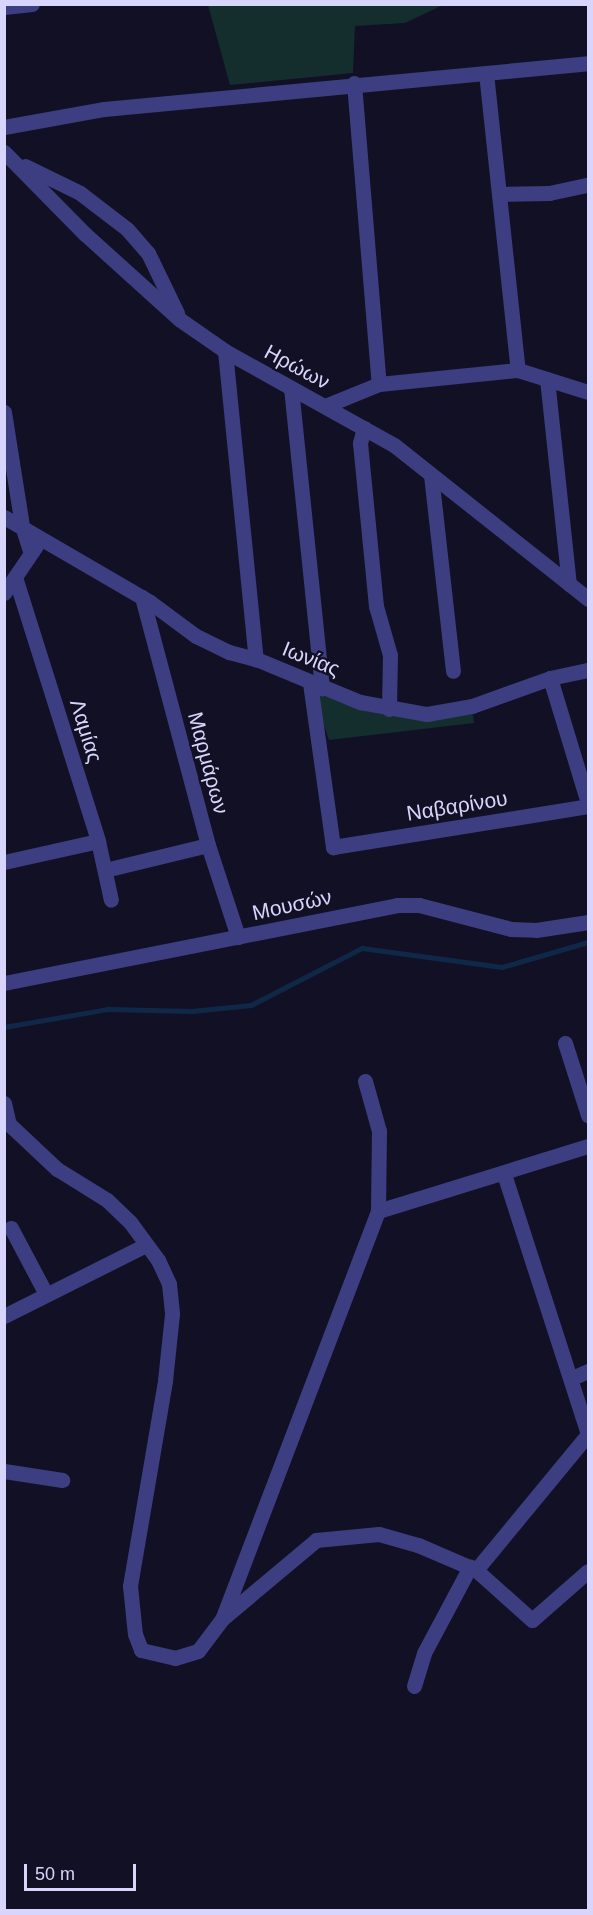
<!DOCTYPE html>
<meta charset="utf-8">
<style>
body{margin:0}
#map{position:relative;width:593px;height:1915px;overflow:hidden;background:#121024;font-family:Arial,sans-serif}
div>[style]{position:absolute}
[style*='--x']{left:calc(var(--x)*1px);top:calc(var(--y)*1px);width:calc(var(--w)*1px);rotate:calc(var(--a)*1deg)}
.green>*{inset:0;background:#132e2c}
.stream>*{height:4.5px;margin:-2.25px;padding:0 2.25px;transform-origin:2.25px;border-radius:2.25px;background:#102848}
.minor>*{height:15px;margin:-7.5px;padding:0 7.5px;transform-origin:7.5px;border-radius:7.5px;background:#3d3e81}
span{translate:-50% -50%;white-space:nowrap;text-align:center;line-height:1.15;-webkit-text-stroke:4.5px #121024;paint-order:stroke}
.street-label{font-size:21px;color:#d8d5fd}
.frame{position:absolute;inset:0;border:6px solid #d8d5fd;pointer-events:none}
.scale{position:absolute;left:24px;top:1864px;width:112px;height:27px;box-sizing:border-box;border:3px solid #d8d5fd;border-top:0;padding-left:8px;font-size:18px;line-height:21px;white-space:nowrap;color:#d8d5fd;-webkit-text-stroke:4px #121024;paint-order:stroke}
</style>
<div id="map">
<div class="green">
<i style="clip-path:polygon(208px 5px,443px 5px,405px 23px,355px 26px,353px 73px,230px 85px)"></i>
<i style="clip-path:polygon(310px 683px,389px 709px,472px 706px,474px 723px,329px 740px)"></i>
</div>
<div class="stream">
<i style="--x:4;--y:1027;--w:106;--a:-9.8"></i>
<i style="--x:108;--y:1009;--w:84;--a:1.4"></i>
<i style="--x:192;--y:1011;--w:59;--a:-5.8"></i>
<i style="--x:251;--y:1005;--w:125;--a:-27.2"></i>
<i style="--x:362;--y:948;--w:141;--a:7.7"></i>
<i style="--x:502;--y:967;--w:90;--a:-16.2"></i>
</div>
<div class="minor">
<i style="--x:4;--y:7;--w:28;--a:-6"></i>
<i style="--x:486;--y:73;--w:299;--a:83.9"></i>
<i style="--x:354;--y:83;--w:302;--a:85.3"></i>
<i style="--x:4;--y:127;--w:102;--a:-10.2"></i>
<i style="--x:104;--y:109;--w:486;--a:-5.4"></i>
<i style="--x:4;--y:152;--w:115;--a:45.4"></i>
<i style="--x:85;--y:234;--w:127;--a:42.1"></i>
<i style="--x:179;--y:319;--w:56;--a:34.8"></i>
<i style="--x:225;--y:351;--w:193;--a:29.1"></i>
<i style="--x:394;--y:445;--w:248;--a:38.4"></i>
<i style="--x:25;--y:166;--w:61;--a:26.1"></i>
<i style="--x:80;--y:193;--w:59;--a:37.5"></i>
<i style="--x:127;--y:229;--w:32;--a:49"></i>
<i style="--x:148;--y:253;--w:67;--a:64.2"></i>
<i style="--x:499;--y:194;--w:50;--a:-1.1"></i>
<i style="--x:549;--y:193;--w:40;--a:-12"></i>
<i style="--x:225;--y:351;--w:310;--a:84.3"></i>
<i style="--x:547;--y:379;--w:206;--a:83.9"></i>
<i style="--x:291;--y:388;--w:302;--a:84.1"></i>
<i style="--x:325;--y:406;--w:58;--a:-22.2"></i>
<i style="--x:379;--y:384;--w:140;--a:-5.8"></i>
<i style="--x:518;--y:370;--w:73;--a:17.4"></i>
<i style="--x:4;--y:412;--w:115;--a:81"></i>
<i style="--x:22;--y:526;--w:28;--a:72"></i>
<i style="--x:364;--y:428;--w:16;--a:105"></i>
<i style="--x:360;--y:443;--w:164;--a:84.4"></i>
<i style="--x:376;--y:606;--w:51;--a:74.1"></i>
<i style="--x:390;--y:655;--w:54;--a:91.1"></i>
<i style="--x:431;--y:475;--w:197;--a:83.6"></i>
<i style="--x:4;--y:517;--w:169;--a:30.2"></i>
<i style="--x:150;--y:602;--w:57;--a:36.5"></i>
<i style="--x:196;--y:636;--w:37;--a:26"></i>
<i style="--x:229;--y:652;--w:28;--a:15"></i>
<i style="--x:256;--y:659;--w:113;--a:22.5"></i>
<i style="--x:360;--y:702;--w:68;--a:10.2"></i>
<i style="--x:427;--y:714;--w:46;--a:-10.1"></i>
<i style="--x:472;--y:706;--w:83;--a:-19.7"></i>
<i style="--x:550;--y:678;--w:39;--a:-12"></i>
<i style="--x:15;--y:577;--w:277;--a:72.5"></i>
<i style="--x:98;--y:841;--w:60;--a:77.6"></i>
<i style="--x:4;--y:593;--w:57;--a:-55.8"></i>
<i style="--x:142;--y:597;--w:257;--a:75.1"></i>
<i style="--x:208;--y:845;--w:97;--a:71.9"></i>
<i style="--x:550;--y:678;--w:131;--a:73.1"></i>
<i style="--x:310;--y:683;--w:166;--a:82"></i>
<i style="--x:333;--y:847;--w:258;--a:-9.1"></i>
<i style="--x:4;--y:862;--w:96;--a:-12.6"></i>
<i style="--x:105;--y:870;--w:106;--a:-13.6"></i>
<i style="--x:4;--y:983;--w:401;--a:-11.2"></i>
<i style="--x:397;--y:905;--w:22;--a:0"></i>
<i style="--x:419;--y:905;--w:95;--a:14.6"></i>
<i style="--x:511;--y:929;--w:25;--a:2"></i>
<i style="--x:536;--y:930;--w:53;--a:-8.7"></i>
<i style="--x:565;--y:1043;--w:76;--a:72.3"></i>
<i style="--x:4;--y:1103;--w:22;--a:77"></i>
<i style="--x:9;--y:1124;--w:66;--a:43.2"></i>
<i style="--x:57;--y:1169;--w:59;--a:31.8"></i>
<i style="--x:107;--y:1200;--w:32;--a:44"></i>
<i style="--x:130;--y:1222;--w:47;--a:53.6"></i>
<i style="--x:158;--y:1260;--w:26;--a:65"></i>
<i style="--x:169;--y:1284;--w:30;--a:84"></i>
<i style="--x:172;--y:1314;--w:67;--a:96"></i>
<i style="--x:165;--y:1381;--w:208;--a:99.7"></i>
<i style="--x:130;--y:1586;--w:48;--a:84.1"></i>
<i style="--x:135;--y:1634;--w:17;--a:69"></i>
<i style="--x:141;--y:1650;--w:35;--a:13"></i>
<i style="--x:175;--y:1658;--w:24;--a:-17"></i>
<i style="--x:198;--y:1651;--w:40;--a:-53"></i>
<i style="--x:222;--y:1619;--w:123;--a:-40"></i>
<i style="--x:316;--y:1540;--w:63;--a:-5.4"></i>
<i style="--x:379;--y:1534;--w:41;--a:15.8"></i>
<i style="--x:418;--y:1545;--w:63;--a:23.3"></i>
<i style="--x:476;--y:1570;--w:75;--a:41.8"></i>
<i style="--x:532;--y:1620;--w:74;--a:-41.2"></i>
<i style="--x:378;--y:1211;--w:220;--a:-17.2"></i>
<i style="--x:11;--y:1228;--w:75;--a:62.1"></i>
<i style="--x:4;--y:1316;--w:159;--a:-26.6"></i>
<i style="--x:572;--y:1378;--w:17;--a:-24"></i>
<i style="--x:4;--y:1471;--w:59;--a:8.8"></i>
<i style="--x:476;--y:1570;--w:176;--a:-50.5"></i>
<i style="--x:588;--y:1434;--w:273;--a:-107.9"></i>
<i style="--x:223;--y:1617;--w:435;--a:-69.1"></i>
<i style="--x:378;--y:1211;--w:80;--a:-89.3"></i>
<i style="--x:379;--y:1131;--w:52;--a:-105.6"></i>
<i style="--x:414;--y:1686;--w:34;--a:-73"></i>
<i style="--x:424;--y:1653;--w:98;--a:-61.9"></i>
</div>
<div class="street-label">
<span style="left:297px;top:367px;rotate:28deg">Ηρώων</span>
<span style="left:311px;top:659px;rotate:22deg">Ιωνίας</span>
<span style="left:86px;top:731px;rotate:73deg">Λαμίας</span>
<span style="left:208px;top:763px;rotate:75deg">Μαρμάρων</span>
<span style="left:457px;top:806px;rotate:-9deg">Ναβαρίνου</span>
<span style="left:292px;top:905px;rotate:-12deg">Μουσών</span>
</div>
<div class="frame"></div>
<div class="scale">50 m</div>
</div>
